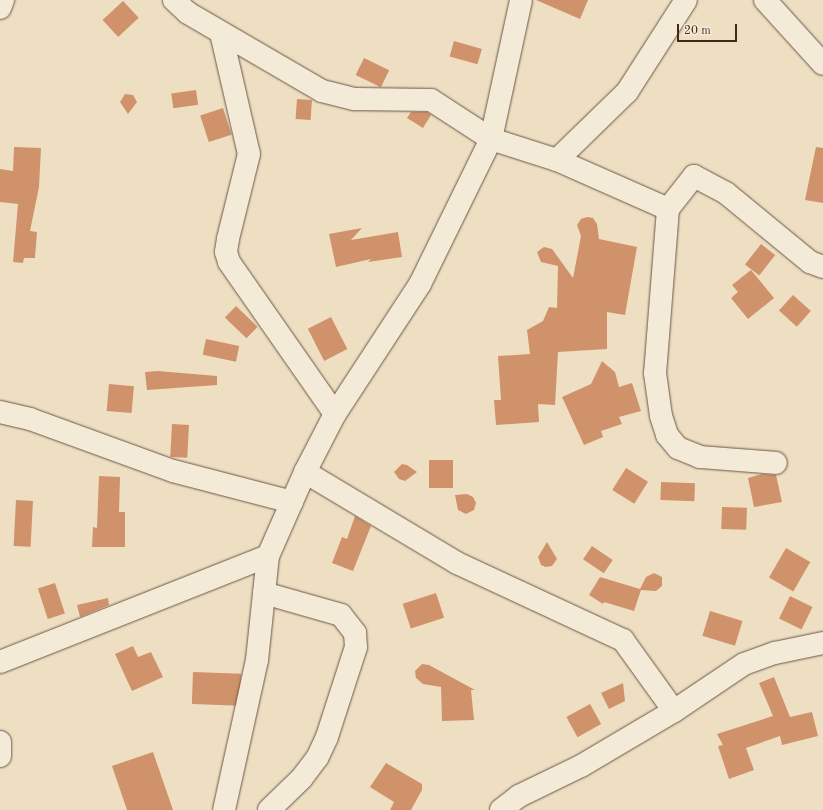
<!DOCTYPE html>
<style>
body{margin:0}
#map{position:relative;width:823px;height:810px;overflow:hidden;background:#eedfc3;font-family:"Old Standard TT",serif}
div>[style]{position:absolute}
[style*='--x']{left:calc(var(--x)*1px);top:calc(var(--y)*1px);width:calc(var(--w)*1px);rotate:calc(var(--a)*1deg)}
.building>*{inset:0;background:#d0926a;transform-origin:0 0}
.roads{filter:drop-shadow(0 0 1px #6c5644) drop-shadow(0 0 1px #6c5644)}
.minor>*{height:22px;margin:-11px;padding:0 11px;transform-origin:11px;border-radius:11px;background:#f4ead8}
span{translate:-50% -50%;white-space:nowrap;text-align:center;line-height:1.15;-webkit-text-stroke:3px #f4ead8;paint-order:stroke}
.scale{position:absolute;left:677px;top:24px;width:60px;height:18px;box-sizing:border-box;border:2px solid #402919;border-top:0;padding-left:5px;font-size:12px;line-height:14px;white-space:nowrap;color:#402919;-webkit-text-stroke:3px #f4ead8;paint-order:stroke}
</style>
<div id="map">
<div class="building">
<i style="clip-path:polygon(536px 0,588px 0,580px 19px)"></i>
<i style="left:123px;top:1px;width:23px;height:28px;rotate:47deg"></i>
<i style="left:454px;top:41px;width:29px;height:16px;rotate:16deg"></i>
<i style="left:364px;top:58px;width:28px;height:19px;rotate:26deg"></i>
<i style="left:196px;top:90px;width:15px;height:25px;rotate:82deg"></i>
<i style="clip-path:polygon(125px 94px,133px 95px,137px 102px,128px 114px,120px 102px)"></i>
<i style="left:297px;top:99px;width:15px;height:20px;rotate:4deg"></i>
<i style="left:223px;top:108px;width:28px;height:24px;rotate:72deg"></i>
<i style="clip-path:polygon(411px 112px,427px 112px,431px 115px,423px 128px,407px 118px)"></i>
<i style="clip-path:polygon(14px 147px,41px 148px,39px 187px,30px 231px,37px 232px,35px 258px,24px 258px,23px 263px,13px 262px,18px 204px,0 202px,0 169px,13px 171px)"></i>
<i style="clip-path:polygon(816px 147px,823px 148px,823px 203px,805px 200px)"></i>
<i style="clip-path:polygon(587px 217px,593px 218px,597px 224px,599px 239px,637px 247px,625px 315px,607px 312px,607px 349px,558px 352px,555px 405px,538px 404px,539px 422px,496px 425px,494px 400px,501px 400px,498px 356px,530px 354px,527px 330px,543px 321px,549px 307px,557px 308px,558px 266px,541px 262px,537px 252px,544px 247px,552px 249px,573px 278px,581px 236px,577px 225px,581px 219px)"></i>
<i style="clip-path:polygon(362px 228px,351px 240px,398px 232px,402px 257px,368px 262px,371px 259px,336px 267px,329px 234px)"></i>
<i style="left:761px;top:244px;width:18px;height:26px;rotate:38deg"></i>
<i style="clip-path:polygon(751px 270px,774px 298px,748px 319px,731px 298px,738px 292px,732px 285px)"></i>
<i style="left:793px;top:295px;width:24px;height:21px;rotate:42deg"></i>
<i style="left:236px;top:306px;width:30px;height:16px;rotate:44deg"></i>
<i style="left:331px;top:317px;width:36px;height:26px;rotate:63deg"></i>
<i style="left:206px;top:339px;width:34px;height:16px;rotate:12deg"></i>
<i style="clip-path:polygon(602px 361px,615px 372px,619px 387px,632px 383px,641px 411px,619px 417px,622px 424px,601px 431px,603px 437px,584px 445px,562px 397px,591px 384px)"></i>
<i style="clip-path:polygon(158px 371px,217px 376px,217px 385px,147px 390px,145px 372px)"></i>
<i style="left:109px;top:384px;width:25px;height:27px;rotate:5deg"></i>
<i style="left:172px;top:424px;width:17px;height:33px;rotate:3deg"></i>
<i style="left:429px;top:460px;width:24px;height:28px"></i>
<i style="clip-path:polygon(402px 464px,407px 465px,417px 472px,405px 481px,399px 479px,394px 472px)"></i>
<i style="left:626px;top:468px;width:26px;height:26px;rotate:32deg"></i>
<i style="clip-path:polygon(762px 474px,776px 475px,782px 502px,754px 507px,748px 478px)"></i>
<i style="clip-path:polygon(99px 476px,120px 477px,119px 512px,125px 512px,125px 547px,92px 547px,93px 527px,97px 528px)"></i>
<i style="left:661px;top:482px;width:34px;height:18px;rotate:2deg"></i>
<i style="clip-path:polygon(467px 494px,473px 497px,476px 503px,474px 510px,466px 514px,458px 510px,455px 495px)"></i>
<i style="left:16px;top:500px;width:17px;height:46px;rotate:3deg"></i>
<i style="left:722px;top:507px;width:25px;height:22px;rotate:2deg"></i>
<i style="clip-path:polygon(355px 516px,371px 526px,353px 571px,332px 563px,342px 537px,347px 539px)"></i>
<i style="clip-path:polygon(547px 542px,557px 559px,552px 566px,546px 567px,541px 565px,538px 557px)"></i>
<i style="left:592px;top:546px;width:25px;height:16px;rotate:34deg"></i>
<i style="left:786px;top:548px;width:28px;height:34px;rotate:30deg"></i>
<i style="clip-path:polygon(654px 573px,662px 577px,662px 586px,656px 591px,641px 590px,634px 611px,604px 602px,603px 604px,589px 595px,600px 577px,640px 589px,646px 577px)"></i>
<i style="left:55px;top:583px;width:32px;height:18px;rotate:72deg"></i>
<i style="left:436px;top:593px;width:26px;height:35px;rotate:72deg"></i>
<i style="left:790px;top:596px;width:25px;height:25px;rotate:26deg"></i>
<i style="clip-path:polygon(108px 598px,109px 605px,80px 617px,77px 605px)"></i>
<i style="left:710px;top:611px;width:34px;height:26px;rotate:17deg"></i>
<i style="clip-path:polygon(133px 646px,138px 657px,151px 652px,163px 677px,132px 691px,115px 654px)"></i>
<i style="clip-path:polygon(422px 664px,429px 665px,475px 690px,471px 690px,474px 720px,442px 721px,441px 687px,423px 684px,416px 678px,415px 671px)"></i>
<i style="left:193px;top:672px;width:48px;height:32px;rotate:2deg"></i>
<i style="clip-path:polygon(774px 677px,790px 717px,812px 712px,818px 736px,782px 745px,780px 736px,746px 748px,754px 770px,729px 779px,718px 746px,723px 745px,717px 734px,773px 716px,759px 683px)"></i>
<i style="clip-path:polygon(623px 683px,625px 701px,609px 709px,601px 693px)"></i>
<i style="left:590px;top:704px;width:23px;height:27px;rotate:61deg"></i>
<i style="clip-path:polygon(153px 752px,173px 810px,127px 810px,112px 766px)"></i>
<i style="clip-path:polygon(386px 763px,422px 784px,422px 790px,411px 810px,390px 810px,394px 802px,370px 787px)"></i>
</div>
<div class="roads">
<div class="minor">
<i style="--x:174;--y:0;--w:19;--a:43"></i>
<i style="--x:188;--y:13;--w:155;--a:30.2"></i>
<i style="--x:322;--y:91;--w:34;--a:14"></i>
<i style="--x:355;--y:99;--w:76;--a:0.8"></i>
<i style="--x:431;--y:100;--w:72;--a:33"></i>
<i style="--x:491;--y:139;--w:142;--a:-77.8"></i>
<i style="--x:765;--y:0;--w:86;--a:47.8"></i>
<i style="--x:0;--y:8;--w:9;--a:-69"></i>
<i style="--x:221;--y:33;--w:124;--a:77"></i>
<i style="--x:249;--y:154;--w:88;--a:103.9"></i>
<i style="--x:228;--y:239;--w:13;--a:99"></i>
<i style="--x:226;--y:252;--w:10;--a:73"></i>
<i style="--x:229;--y:262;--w:185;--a:55.1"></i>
<i style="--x:557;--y:160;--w:121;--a:23.8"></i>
<i style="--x:668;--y:209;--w:42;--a:-51.8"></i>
<i style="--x:694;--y:176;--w:36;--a:28"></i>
<i style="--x:726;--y:193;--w:109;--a:39.4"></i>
<i style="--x:810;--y:262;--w:14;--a:21"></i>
<i style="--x:668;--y:209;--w:165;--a:94.5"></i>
<i style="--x:655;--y:373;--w:43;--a:82.1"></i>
<i style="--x:661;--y:416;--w:20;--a:72"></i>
<i style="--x:667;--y:435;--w:17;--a:50"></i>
<i style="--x:678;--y:448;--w:24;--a:22"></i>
<i style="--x:700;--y:457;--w:76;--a:4.5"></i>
<i style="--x:0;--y:412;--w:31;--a:13"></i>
<i style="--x:30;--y:419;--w:152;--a:20"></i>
<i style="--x:173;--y:471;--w:123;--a:14.6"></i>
<i style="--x:305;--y:472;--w:177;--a:30.9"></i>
<i style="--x:457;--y:563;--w:183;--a:24.9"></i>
<i style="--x:623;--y:640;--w:87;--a:54.3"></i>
<i style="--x:264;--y:593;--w:80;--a:15.9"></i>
<i style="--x:341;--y:615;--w:23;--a:52"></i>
<i style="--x:355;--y:633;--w:14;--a:86"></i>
<i style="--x:356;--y:647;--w:95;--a:107.9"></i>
<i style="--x:327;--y:737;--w:23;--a:115"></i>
<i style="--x:317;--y:758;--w:25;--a:127"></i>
<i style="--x:302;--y:778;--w:46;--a:135.9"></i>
<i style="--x:0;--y:662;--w:288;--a:-21.6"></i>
<i style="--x:268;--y:556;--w:92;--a:-66.2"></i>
<i style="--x:305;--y:472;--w:65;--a:-62.7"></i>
<i style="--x:335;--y:414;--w:155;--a:-56.8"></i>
<i style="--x:420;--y:284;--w:161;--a:-63.9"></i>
<i style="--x:491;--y:139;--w:69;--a:17.7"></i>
<i style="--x:557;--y:160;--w:98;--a:-44.2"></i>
<i style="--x:627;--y:92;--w:109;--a:-57.3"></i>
<i style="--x:0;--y:742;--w:14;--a:90"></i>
<i style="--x:224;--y:810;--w:154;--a:-77.6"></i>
<i style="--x:257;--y:660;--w:105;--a:-84"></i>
<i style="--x:501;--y:810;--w:23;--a:-38"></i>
<i style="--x:519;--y:796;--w:69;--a:-25.8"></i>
<i style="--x:581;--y:766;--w:108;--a:-30.6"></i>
<i style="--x:674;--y:711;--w:84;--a:-33.9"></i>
<i style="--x:744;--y:664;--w:33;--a:-20"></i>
<i style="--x:775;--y:653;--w:49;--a:-11.8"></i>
</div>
</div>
<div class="scale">20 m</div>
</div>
